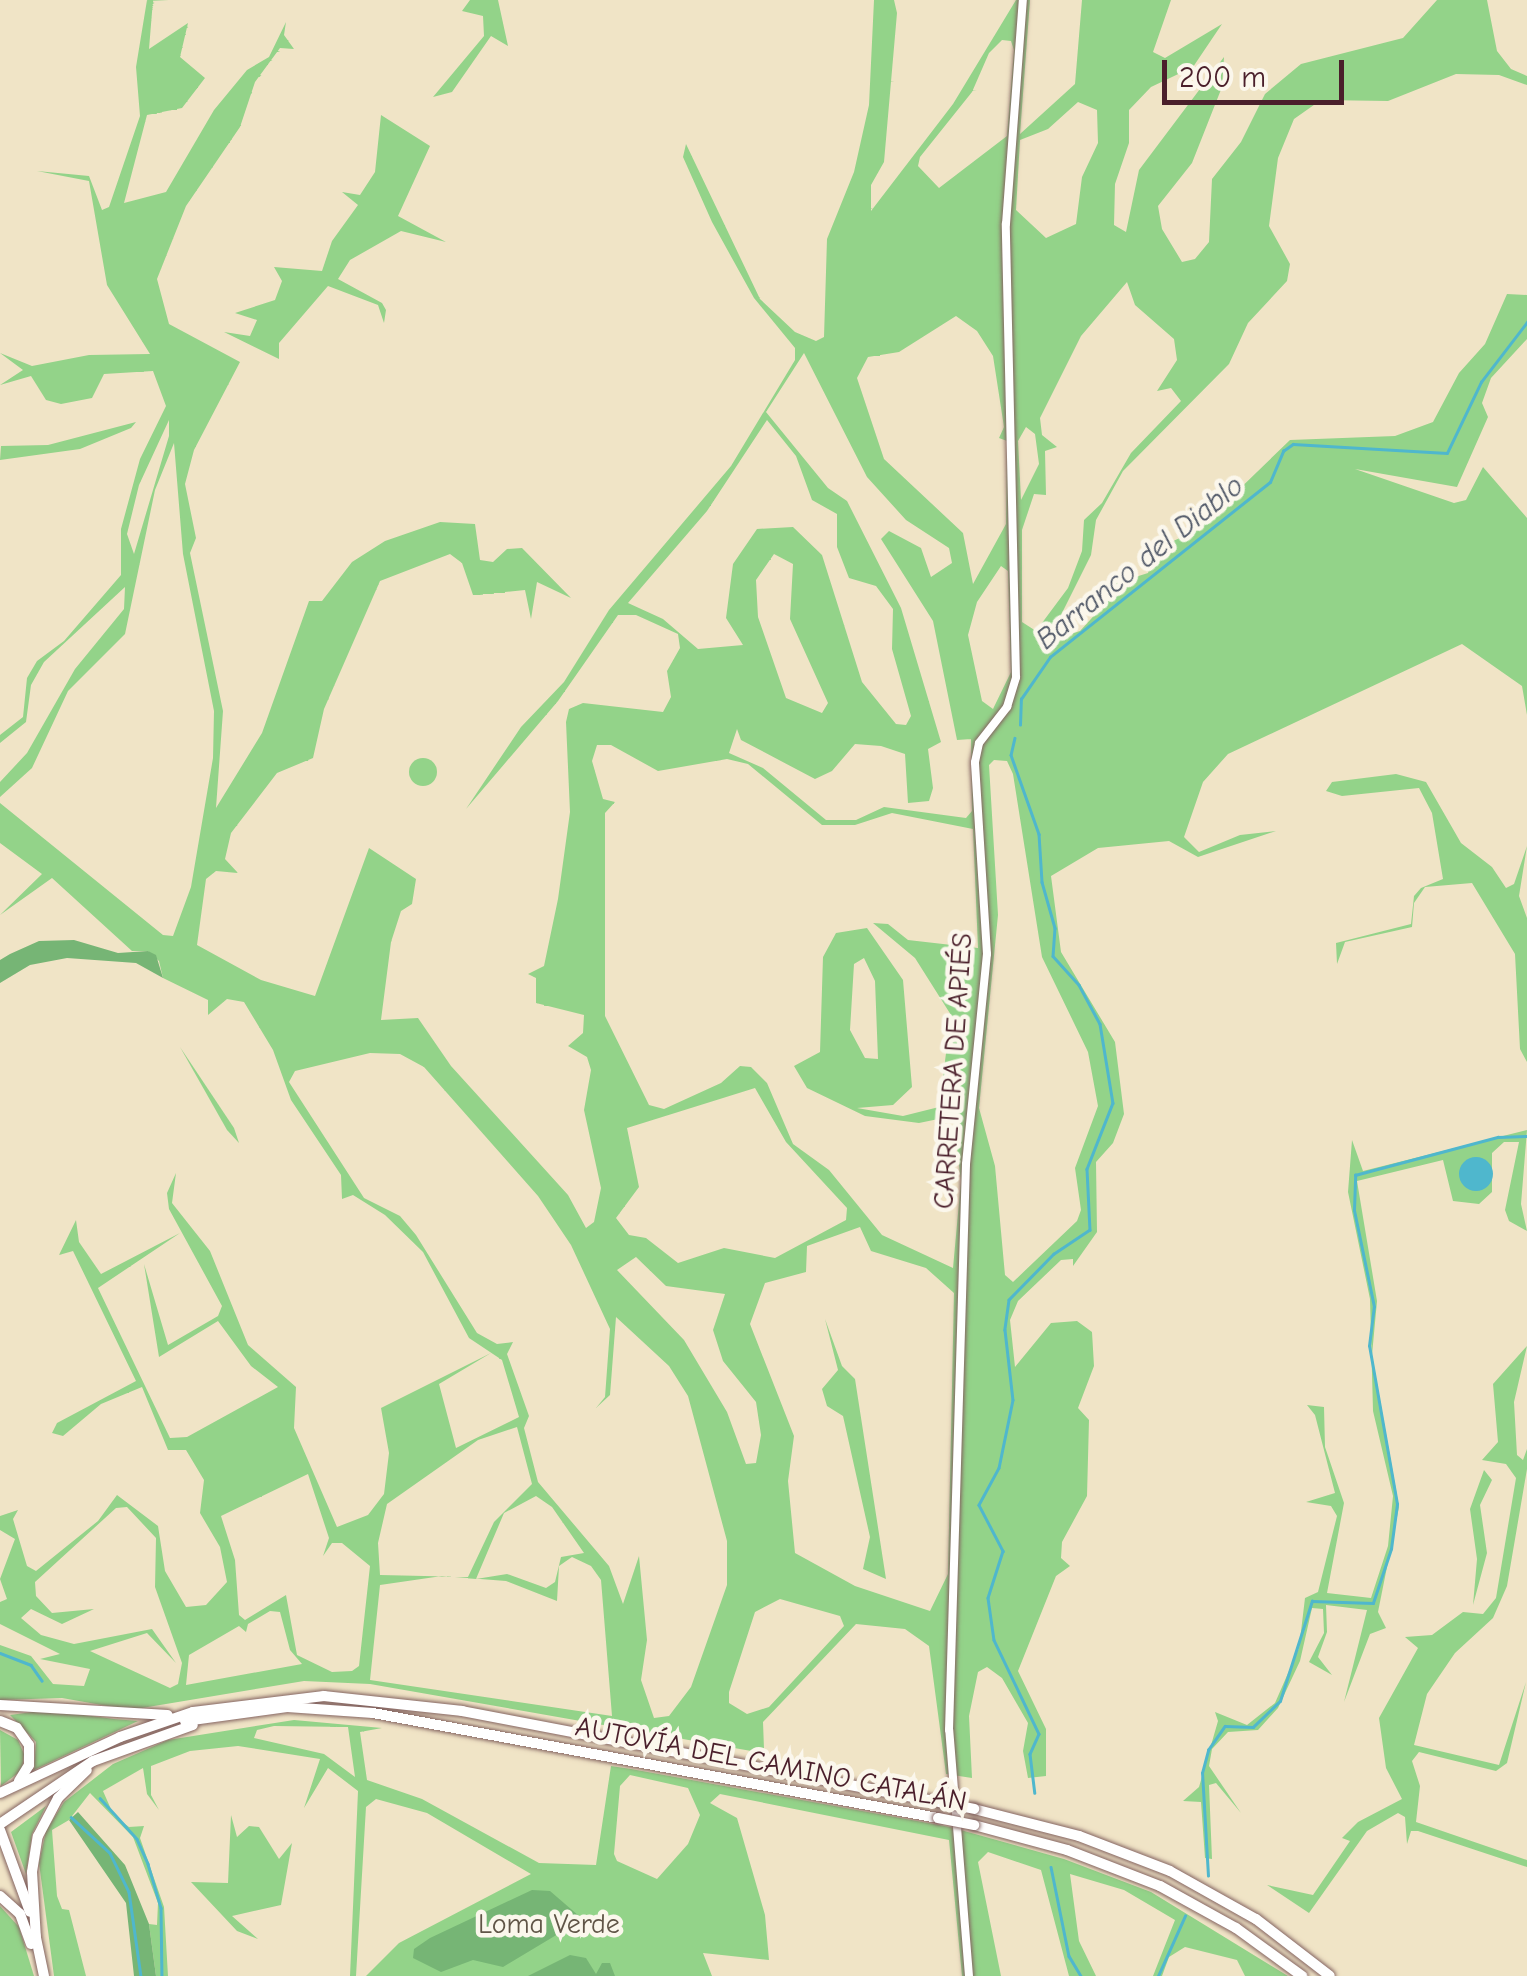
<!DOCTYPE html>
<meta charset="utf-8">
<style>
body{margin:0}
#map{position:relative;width:1527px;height:1976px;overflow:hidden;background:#f0e4c6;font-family:"Comic Neue",sans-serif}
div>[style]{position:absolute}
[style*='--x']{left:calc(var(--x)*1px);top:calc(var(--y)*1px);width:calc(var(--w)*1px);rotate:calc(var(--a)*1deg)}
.green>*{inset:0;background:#93d389}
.round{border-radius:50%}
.forest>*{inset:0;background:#76b575}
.water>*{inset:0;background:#4fb7cd}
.stream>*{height:2.5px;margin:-1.25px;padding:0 1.25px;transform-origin:1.25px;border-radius:1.25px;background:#4fb7cd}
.roads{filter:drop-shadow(0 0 2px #846461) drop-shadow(0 0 2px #846461)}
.secondary>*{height:8px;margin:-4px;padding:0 4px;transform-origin:4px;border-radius:4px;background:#fff}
.highway>*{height:10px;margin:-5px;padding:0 5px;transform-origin:5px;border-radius:5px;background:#fff}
.bridges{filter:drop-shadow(0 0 2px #846461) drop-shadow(0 0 2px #846461)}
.highway-bridge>*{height:10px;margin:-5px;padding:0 5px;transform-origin:5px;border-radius:5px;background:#fff}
span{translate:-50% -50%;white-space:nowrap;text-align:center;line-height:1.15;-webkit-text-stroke:9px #fbf7ec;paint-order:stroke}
.street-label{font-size:28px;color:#4a1f2b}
.park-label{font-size:28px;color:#605547}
.water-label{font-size:30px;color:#4c5464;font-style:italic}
.scale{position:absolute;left:1162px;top:60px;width:182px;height:45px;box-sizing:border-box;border:5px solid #4a1f2b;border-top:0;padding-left:12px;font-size:30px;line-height:35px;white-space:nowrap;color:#4a1f2b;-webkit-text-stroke:8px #fbf7ec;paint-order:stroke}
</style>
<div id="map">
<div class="green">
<i style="clip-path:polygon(evenodd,147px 0,153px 0,149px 49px,188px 23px,180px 57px,205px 78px,182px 108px,147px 115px,124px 203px,166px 192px,214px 110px,247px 70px,269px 57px,286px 22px,284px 35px,294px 49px,280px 48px,255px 82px,240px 127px,186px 206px,157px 279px,169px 324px,240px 362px,194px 450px,185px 484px,196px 538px,190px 553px,223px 711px,216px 808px,262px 733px,309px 601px,322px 601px,352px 562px,385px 541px,440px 522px,475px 524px,480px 560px,493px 562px,507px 549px,522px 548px,571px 598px,537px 582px,531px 619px,525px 590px,473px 595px,462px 563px,450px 554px,380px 581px,324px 709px,313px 758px,277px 773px,231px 833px,225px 859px,238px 873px,216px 871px,206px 879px,197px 945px,261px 980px,315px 996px,369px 848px,416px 879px,412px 904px,401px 911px,391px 942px,381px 1020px,418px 1018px,451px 1066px,568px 1195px,586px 1228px,594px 1222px,601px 1188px,584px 1110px,591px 1070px,587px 1057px,568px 1046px,583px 1033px,584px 1015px,536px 1003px,536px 978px,528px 974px,544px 966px,558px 899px,570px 812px,566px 722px,569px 709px,583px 703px,663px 712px,671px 697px,667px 671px,680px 648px,678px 634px,636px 615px,618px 615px,558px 701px,466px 809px,521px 727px,564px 682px,609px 610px,731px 466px,795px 360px,795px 348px,754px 298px,712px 222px,683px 157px,686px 144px,760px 299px,795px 332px,816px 341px,824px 337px,827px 239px,854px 172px,869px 105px,874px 0,894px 0,897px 13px,884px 162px,871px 185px,871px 211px,953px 104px,1016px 0,1030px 0,1020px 134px,1075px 84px,1082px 0,1171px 0,1153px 52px,1165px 58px,1222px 24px,1193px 67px,1151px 87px,1129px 110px,1129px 143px,1115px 184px,1114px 225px,1126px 232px,1139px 170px,1224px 57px,1222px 87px,1192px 163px,1158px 206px,1162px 229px,1182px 262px,1195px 259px,1209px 242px,1212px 179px,1241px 142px,1265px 94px,1301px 64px,1403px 38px,1437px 0,1487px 0,1497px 51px,1511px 69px,1527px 76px,1527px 85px,1499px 75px,1456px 74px,1388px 101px,1321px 100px,1294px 119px,1278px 158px,1269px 226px,1290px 264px,1287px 281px,1248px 323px,1229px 364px,1123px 471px,1096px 520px,1091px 555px,1058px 621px,1060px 637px,1080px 631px,1101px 608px,1107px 586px,1148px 573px,1157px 548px,1196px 531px,1290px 440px,1395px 436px,1433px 422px,1459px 373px,1485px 344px,1507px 294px,1527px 295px,1527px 339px,1491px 378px,1482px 403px,1488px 417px,1457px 487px,1355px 469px,1454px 503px,1466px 500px,1483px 467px,1527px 518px,1527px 715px,1522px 686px,1462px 644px,1228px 754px,1203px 782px,1184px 837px,1199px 852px,1240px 835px,1276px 831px,1198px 857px,1169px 841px,1098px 848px,1051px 876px,1061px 952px,1115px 1042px,1124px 1114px,1113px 1143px,1096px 1162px,1097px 1232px,1073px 1266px,1073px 1259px,1061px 1260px,1018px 1301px,1010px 1320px,1015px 1367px,1051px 1323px,1077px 1321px,1092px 1332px,1094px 1366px,1078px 1408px,1089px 1420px,1087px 1496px,1062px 1542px,1061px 1558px,1070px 1566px,1056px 1576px,1018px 1671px,1046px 1729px,1046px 1776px,1028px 1778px,1023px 1751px,1028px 1723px,1002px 1678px,987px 1667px,978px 1672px,969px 1716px,972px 1778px,946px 1774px,929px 1646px,905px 1629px,856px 1624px,763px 1722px,764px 1749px,757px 1752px,370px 1684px,304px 1681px,130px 1710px,62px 1698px,0 1700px,0 1645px,31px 1656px,53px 1684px,84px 1686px,90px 1669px,40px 1659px,60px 1654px,0 1624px,0 1602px,7px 1599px,0 1579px,15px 1539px,0 1530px,0 1516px,18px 1510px,13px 1519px,27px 1566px,36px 1571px,98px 1521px,117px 1495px,158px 1526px,165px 1571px,186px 1607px,206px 1605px,227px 1582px,220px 1547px,200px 1513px,204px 1480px,186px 1450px,168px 1450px,142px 1387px,101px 1404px,63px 1436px,52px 1433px,57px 1423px,136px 1381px,73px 1251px,59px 1255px,76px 1220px,79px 1242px,101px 1274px,180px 1233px,98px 1288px,170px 1438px,187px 1437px,278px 1387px,251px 1366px,218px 1321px,159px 1357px,144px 1264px,168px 1345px,218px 1316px,222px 1306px,169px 1209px,167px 1193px,176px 1173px,172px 1203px,210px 1251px,248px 1345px,296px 1387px,294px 1428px,337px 1527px,368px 1515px,384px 1494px,389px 1453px,381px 1408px,491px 1353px,439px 1384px,456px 1448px,519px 1417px,502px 1360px,469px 1338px,423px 1252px,385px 1215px,353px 1195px,342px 1199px,341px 1175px,291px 1100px,273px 1050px,244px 1002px,227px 999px,208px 1015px,208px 1000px,163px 978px,159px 961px,148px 951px,132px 951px,52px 878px,0 915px,42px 874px,0 843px,0 803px,163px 935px,173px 936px,191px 887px,213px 758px,214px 711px,183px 554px,174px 443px,155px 490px,125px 634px,68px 691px,32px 768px,0 797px,0 782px,27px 753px,75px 669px,124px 609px,125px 587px,44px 662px,31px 685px,26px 722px,0 743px,0 735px,23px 717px,27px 678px,37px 661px,64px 641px,121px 575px,121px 529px,140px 459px,166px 406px,153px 371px,104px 374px,92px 398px,61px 404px,46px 400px,31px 376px,0 385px,23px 370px,0 353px,32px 366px,89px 355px,150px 354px,107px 285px,89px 181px,37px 171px,89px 176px,102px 210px,109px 207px,140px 116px,136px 67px,147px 0,1002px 40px,1011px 41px,1014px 50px,1007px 136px,939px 188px,918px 166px,920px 157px,972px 92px,989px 53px,1002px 40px,147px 0,1078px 102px,1097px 110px,1098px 143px,1082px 177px,1076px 224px,1046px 238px,1016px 210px,1020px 140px,1048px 129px,1078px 102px,147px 0,1127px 282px,1135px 305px,1174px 339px,1177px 360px,1157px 391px,1171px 388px,1181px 401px,1131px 453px,1102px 503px,1084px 520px,1082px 551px,1068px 588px,1036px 631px,1022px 622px,1022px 530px,1034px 494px,1046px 495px,1045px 451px,1057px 447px,1042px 435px,1040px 418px,1081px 336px,1127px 282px,147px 0,956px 316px,977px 331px,993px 356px,1004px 427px,999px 438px,1007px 441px,1006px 524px,973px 584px,963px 533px,884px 459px,857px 378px,868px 357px,899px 352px,956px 316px,147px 0,804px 353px,867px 477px,906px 520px,949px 548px,952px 563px,931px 577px,921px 548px,889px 531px,881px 539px,933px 621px,957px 740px,971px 739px,972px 811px,966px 818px,884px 807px,856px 820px,826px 820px,763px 768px,729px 753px,737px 729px,741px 740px,815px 779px,832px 771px,855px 744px,881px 746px,905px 754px,908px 803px,929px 801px,933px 788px,928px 749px,941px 742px,901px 608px,847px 501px,828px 488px,766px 412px,804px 353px,147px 0,169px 420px,169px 436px,134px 554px,127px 534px,139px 485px,169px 420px,147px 0,767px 420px,796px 456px,812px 500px,837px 514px,837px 547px,849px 578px,876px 586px,893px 609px,892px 649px,911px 716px,906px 725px,896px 724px,862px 682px,822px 555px,793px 527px,757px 529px,733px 564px,726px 618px,743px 645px,698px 649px,663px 619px,628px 603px,707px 511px,767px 420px,147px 0,1026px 427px,1035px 434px,1039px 464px,1021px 500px,1018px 441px,1026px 427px,147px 0,774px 554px,793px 564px,790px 619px,828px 703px,822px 713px,786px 698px,758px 617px,756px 580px,774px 554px,147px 0,1001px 566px,1008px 571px,1011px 672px,993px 709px,982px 701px,968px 635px,977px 602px,1001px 566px,147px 0,597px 745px,611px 745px,658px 771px,727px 759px,748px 764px,822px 825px,855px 825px,892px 813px,973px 829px,978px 948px,908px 940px,888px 924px,873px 923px,915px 958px,951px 1015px,939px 1107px,903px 1116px,857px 1108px,893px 1105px,912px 1087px,903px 980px,867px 928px,836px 933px,823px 957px,820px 1052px,794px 1066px,807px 1088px,865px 1116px,919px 1123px,953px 1116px,961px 1181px,953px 1268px,882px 1235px,829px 1170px,793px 1144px,767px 1083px,751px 1067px,740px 1066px,721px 1083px,664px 1109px,649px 1105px,605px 1016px,605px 813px,615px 802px,603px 799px,592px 761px,597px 745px,147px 0,994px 760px,1007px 761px,1013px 774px,1042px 957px,1088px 1052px,1098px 1106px,1075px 1168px,1081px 1210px,1077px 1221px,1013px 1282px,1005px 1275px,995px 1166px,979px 1108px,998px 915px,989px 765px,994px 760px,147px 0,864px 958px,875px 981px,878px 1059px,865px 1058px,850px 1030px,854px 964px,864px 958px,147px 0,370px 1053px,400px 1054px,424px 1067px,538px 1196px,571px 1245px,610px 1329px,605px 1397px,596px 1408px,610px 1395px,616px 1317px,669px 1366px,688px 1396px,727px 1541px,727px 1585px,691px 1687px,669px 1716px,654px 1718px,641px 1680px,647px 1640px,639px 1556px,623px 1604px,609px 1566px,538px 1482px,524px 1428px,529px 1416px,507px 1354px,513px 1342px,497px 1344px,477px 1333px,416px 1235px,400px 1216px,364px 1198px,289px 1082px,295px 1071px,370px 1053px,147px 0,755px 1088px,786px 1142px,847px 1208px,846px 1220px,775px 1258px,724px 1248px,678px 1263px,646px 1238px,629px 1235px,616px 1218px,639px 1187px,627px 1128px,755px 1088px,147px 0,860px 1227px,871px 1251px,926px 1268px,954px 1293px,948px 1574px,930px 1611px,855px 1586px,795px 1553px,788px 1481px,794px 1436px,750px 1324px,765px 1283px,806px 1272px,807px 1246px,860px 1227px,147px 0,636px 1257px,666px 1286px,725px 1294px,713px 1330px,723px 1361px,756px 1402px,761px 1435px,756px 1463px,746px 1464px,727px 1412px,684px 1340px,617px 1270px,636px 1257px,147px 0,517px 1427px,532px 1484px,494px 1522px,468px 1577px,380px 1575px,378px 1543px,387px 1504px,478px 1440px,517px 1427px,147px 0,308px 1474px,329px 1538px,323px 1556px,332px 1543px,342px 1543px,370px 1566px,359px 1666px,352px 1671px,332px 1672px,297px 1655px,286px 1595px,245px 1620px,239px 1615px,235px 1560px,221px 1516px,308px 1474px,147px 0,536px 1496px,552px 1507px,584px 1553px,561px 1557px,555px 1582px,546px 1588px,507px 1574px,476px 1579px,504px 1513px,536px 1496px,147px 0,127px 1507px,156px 1538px,155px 1587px,182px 1663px,178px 1684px,170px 1688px,90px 1651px,147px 1633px,176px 1663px,152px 1629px,74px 1644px,41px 1635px,21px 1618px,31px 1609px,62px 1624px,94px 1609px,52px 1613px,36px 1596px,35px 1582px,116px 1508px,127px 1507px,147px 0,572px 1557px,591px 1566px,601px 1580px,612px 1716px,370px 1680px,380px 1585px,442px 1576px,506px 1581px,557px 1601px,559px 1566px,572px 1557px,147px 0,780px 1599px,840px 1616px,844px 1626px,769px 1707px,747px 1714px,729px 1703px,729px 1692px,755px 1612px,780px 1599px,147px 0,270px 1611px,280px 1612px,290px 1650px,302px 1664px,186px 1685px,189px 1655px,239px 1626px,246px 1632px,248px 1624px,270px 1611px)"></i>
<i style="clip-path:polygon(470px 0,498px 0,508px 46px,491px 36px,452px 92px,433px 97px,484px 36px,483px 16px,462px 11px)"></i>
<i style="clip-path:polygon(381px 115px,430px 146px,398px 216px,446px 242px,401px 231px,350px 260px,338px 279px,382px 303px,386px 310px,384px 323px,378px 305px,328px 286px,279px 343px,279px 359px,224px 332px,250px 336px,257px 320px,235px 313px,275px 300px,282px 281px,274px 267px,322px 271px,332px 241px,358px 205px,342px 192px,360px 195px,375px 172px)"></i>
<i style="clip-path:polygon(136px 422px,131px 428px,80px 449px,0 460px,1px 446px,48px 445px)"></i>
<i class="round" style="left:409px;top:758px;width:28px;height:28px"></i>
<i style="clip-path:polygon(1396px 774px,1426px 782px,1461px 843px,1492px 867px,1506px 888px,1514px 884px,1527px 846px,1519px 896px,1527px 918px,1527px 1062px,1520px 1049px,1515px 954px,1472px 883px,1425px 887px,1414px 903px,1412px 927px,1345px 942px,1337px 964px,1336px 943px,1411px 924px,1414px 896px,1421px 888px,1443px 879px,1432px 813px,1419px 788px,1342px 796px,1326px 791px,1332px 782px)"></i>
<i style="clip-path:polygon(180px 1047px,234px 1128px,239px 1143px,227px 1130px)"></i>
<i style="clip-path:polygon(1527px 1130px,1521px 1204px,1527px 1231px,1509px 1221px,1505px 1210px,1519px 1142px,1504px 1142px,1492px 1153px,1492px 1192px,1479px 1204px,1453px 1201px,1443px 1160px,1357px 1181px,1377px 1301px,1372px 1355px,1399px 1507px,1378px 1612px,1386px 1628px,1370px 1634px,1344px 1702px,1367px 1610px,1326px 1605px,1327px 1632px,1318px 1657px,1332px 1675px,1309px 1662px,1324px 1633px,1323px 1609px,1312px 1608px,1300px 1661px,1278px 1708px,1258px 1730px,1228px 1732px,1212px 1749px,1209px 1766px,1241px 1813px,1216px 1783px,1209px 1785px,1212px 1859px,1205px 1858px,1201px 1802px,1183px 1801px,1199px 1787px,1218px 1721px,1215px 1712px,1247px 1725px,1275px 1703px,1299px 1648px,1305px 1598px,1318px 1592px,1337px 1516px,1331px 1506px,1306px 1502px,1335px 1493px,1315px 1415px,1307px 1405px,1324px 1407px,1325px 1447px,1344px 1503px,1327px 1593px,1371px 1598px,1388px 1546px,1393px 1496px,1373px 1411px,1370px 1299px,1348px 1192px,1352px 1140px,1363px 1171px)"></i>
<i style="clip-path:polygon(825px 1319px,842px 1366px,855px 1379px,886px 1579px,863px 1569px,870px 1537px,843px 1416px,827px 1406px,822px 1389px,838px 1370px)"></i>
<i style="clip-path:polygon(1527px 1346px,1514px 1402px,1517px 1455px,1523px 1460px,1527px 1449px,1527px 1469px,1507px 1586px,1493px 1618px,1455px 1653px,1427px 1694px,1414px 1745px,1499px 1765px,1526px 1682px,1507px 1763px,1496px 1771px,1419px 1752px,1412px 1761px,1420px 1786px,1416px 1822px,1527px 1860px,1527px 1867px,1418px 1831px,1411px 1831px,1407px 1844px,1405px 1817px,1398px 1813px,1367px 1831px,1309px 1913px,1267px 1885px,1313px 1895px,1350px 1841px,1342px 1838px,1358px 1822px,1402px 1799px,1386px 1768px,1379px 1718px,1418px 1648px,1405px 1637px,1432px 1635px,1463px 1612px,1483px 1614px,1496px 1598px,1516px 1478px,1506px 1464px,1482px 1460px,1498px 1442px,1493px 1384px)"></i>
<i style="clip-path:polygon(1484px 1470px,1492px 1480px,1480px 1505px,1487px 1553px,1473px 1605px,1477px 1559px,1470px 1509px)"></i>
<i style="clip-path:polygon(47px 1710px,114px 1719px,138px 1721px,34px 1770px,36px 1742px,10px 1715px)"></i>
<i style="clip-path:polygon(evenodd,294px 1720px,382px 1728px,360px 1732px,367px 1780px,422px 1799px,539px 1863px,596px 1865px,611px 1766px,631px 1769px,950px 1827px,1064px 1859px,1151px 1892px,1288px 1976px,1245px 1976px,1237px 1960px,1185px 1947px,1169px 1957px,1162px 1976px,1153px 1976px,1175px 1920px,1124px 1890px,1070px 1874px,1079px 1941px,1096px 1976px,1069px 1976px,1041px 1870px,988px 1852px,978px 1862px,1001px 1976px,962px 1976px,949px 1840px,720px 1794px,710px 1803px,737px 1818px,765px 1915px,769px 1960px,703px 1953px,712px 1976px,366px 1976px,399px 1943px,531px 1874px,427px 1813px,376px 1799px,366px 1807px,356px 1976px,350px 1976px,358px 1791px,328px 1768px,304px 1808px,320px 1759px,238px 1746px,190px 1751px,151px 1766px,151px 1795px,159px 1810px,147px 1794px,143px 1768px,103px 1791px,114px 1816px,129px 1827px,144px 1826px,140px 1838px,164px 1907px,168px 1976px,156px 1976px,149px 1924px,157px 1925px,158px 1903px,133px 1837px,90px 1793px,69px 1820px,52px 1830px,57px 1896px,62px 1909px,69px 1910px,86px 1976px,54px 1976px,39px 1863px,46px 1831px,64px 1802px,113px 1764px,168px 1740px,294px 1720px,274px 1726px,348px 1727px,355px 1777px,324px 1754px,254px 1738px,257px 1730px,274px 1726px,294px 1720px,630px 1775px,688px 1788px,700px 1815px,688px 1844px,657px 1879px,617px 1861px,614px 1854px,620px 1786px,630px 1775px)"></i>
<i style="clip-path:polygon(0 1730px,18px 1740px,24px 1754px,22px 1770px,1px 1786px)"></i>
<i style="clip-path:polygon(46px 1806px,32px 1834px,26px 1874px,11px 1832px)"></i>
<i style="clip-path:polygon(231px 1815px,237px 1837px,249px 1826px,259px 1827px,279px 1859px,292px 1843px,281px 1905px,232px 1916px,258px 1939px,237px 1931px,191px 1882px,228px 1883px)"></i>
<i style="clip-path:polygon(0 1906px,19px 1927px,34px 1976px,0 1976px)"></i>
</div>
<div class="forest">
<i style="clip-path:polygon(74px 940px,118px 953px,148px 951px,156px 955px,163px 978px,136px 963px,67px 958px,30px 965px,0 983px,0 960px,10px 954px,39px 941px)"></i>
<i style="clip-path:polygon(78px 1812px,125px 1865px,149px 1924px,156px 1976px,134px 1976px,126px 1903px,69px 1820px)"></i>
<i style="clip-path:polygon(532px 1890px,550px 1891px,579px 1916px,578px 1922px,503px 1967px,473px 1960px,441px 1972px,413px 1958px,414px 1949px,430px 1938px)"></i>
<i style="clip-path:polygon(570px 1955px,586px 1958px,596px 1974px,602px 1963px,610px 1963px,615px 1976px,528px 1976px)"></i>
</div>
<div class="water">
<i class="round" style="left:1459px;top:1157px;width:34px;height:34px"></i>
</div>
<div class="stream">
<i style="--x:1020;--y:725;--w:26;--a:-88"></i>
<i style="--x:1021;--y:699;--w:51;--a:-55.4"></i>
<i style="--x:1050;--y:657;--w:281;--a:-38.5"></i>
<i style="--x:1270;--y:482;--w:34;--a:-67"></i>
<i style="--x:1283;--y:451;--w:12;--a:-35"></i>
<i style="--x:1293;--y:444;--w:154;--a:3.3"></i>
<i style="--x:1447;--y:453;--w:79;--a:-64.4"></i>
<i style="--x:1481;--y:382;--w:76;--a:-52.5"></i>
<i style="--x:1015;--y:738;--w:17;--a:103"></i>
<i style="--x:1011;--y:755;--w:84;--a:70.5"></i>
<i style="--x:1039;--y:834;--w:48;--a:86.4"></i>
<i style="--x:1042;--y:882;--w:48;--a:74.2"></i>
<i style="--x:1055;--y:928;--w:28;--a:94"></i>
<i style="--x:1053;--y:956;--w:39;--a:48"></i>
<i style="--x:1079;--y:985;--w:44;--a:61.7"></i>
<i style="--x:1100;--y:1024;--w:80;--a:80.7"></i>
<i style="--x:1113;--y:1103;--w:71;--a:111.5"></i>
<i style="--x:1087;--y:1169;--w:61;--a:87.2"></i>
<i style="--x:1090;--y:1230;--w:43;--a:146.3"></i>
<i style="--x:1054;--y:1254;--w:64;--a:134.4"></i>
<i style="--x:1009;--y:1300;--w:30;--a:98"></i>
<i style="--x:1005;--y:1330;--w:70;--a:83.5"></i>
<i style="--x:1013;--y:1400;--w:69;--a:101.6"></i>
<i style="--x:999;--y:1468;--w:42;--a:118.4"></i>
<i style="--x:979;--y:1505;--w:52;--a:62.4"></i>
<i style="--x:1003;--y:1551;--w:49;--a:107.7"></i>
<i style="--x:988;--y:1598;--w:42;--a:81.9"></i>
<i style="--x:994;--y:1640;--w:104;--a:64.4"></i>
<i style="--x:1039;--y:1734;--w:22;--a:114"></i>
<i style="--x:1030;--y:1754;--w:39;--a:83"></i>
<i style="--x:0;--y:1653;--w:33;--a:21"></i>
<i style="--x:31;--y:1665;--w:19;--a:55"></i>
<i style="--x:100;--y:1798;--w:55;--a:47.9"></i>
<i style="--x:137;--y:1839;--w:27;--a:66"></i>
<i style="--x:148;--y:1864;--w:46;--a:73.5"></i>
<i style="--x:161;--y:1908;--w:68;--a:89.2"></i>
<i style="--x:71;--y:1817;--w:53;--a:42.7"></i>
<i style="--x:110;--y:1853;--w:43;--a:64"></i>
<i style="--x:129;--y:1892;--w:85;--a:81.9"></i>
<i style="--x:1051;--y:1867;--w:91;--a:78.6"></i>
<i style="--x:1069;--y:1956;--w:23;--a:59"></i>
<i style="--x:1208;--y:1876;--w:103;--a:-93.3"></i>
<i style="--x:1202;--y:1773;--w:24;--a:-75"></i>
<i style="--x:1208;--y:1750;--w:29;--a:-55"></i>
<i style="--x:1225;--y:1726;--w:28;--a:2"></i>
<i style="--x:1253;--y:1727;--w:37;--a:-44"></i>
<i style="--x:1280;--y:1701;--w:105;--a:-72.3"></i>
<i style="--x:1312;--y:1601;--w:61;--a:1.9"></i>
<i style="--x:1373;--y:1603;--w:57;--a:-71.6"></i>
<i style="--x:1391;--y:1549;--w:45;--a:-82.4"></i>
<i style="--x:1397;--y:1504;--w:160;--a:-100"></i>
<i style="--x:1369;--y:1346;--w:39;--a:-83"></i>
<i style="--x:1374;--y:1307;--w:99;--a:-101.7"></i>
<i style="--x:1354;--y:1210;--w:35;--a:-88"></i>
<i style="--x:1355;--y:1175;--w:148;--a:-14.9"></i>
<i style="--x:1498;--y:1137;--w:29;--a:-2"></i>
<i style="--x:1158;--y:1976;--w:66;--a:-65.8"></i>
</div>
<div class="roads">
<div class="secondary">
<i style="--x:969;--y:1976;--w:247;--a:-94.6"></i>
<i style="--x:949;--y:1730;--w:566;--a:-88.28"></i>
<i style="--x:966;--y:1164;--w:211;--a:-84.3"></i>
<i style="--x:987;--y:954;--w:192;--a:-93.6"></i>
<i style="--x:975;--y:762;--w:19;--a:-78"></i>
<i style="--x:979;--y:743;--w:46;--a:-52.1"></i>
<i style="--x:1007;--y:707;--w:31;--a:-73"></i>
<i style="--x:1016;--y:677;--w:453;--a:-91.3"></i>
<i style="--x:1006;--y:224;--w:225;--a:-85.7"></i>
</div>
<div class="highway">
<i style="--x:0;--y:1705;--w:168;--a:3.4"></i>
<i style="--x:0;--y:1721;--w:18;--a:22"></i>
<i style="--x:17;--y:1728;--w:21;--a:55"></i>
<i style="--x:29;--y:1745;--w:20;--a:90"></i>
<i style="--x:29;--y:1765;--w:19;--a:122"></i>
<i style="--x:185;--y:1721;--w:103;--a:-7.8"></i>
<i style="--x:287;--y:1707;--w:86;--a:4"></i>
<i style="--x:373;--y:1713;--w:575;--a:10.53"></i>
<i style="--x:0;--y:1793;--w:132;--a:-25"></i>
<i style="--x:120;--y:1737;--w:77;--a:-18.9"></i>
<i style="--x:193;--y:1712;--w:132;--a:-7"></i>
<i style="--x:324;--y:1696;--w:139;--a:6.2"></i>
<i style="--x:462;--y:1711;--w:486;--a:10.8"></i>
<i style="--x:974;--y:1809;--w:108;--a:14.4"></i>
<i style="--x:1079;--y:1836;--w:97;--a:21"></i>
<i style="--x:1170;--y:1871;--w:98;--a:29.2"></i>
<i style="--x:1256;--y:1919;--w:93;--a:37.6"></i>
<i style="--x:0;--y:1824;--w:112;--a:-34.1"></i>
<i style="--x:93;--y:1761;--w:106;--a:-19.8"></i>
<i style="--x:974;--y:1825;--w:96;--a:15"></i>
<i style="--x:1067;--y:1850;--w:100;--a:21.2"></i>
<i style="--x:1160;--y:1886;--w:87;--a:28.9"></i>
<i style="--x:1236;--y:1928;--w:82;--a:36"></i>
<i style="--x:0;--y:1830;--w:87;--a:69.9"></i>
<i style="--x:0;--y:1896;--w:27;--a:42"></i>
<i style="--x:20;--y:1914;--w:32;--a:70"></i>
<i style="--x:35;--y:1933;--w:44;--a:78.2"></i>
<i style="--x:36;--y:1939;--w:67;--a:-93.4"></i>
<i style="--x:32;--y:1872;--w:36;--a:-81"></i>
<i style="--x:38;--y:1836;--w:43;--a:-62.2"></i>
<i style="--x:58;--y:1798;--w:40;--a:-44"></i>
</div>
</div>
<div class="bridges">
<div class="highway-bridge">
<i style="--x:939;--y:1802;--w:36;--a:11"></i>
<i style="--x:938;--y:1818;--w:37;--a:11"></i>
</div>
</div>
<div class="street-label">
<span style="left:953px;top:1071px;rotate:-86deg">CARRETERA DE APIÉS</span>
<span style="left:771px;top:1764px;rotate:11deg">AUTOVÍA DEL CAMINO CATALÁN</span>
</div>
<div class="park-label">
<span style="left:549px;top:1924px">Loma Verde</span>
</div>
<div class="water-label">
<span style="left:1140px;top:563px;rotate:-39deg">Barranco del Diablo</span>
</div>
<div class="scale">200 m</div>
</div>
